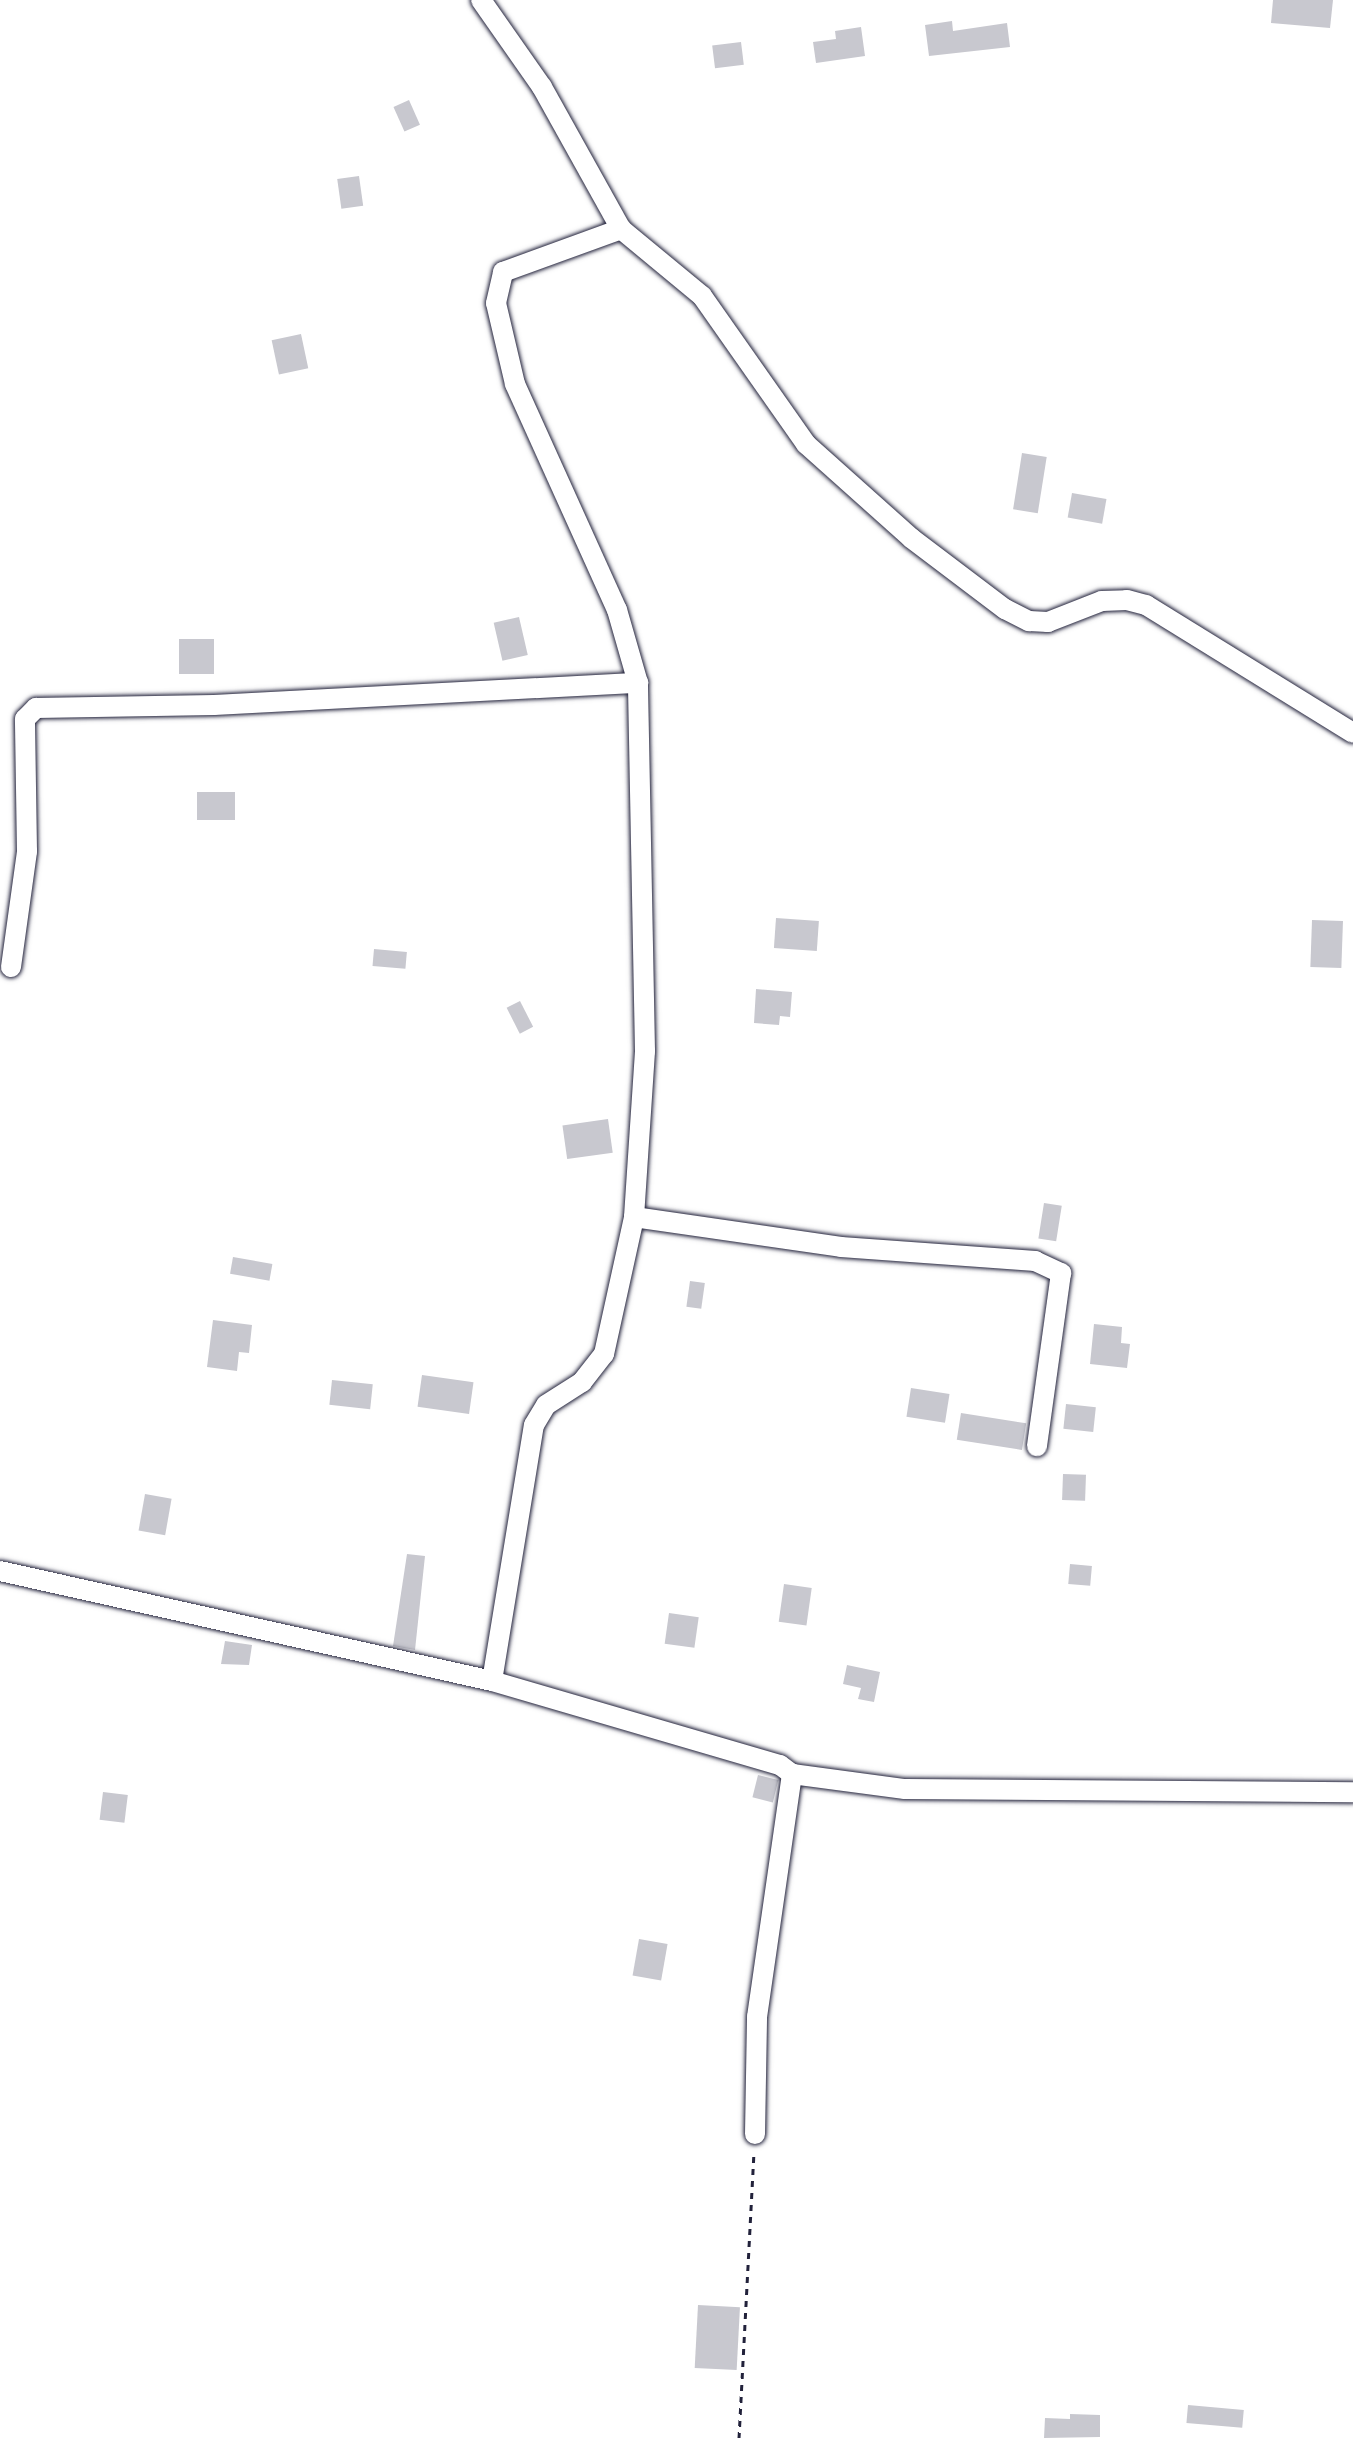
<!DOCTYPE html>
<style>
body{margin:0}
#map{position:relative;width:1353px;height:2438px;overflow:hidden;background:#fff;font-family:Dekko,sans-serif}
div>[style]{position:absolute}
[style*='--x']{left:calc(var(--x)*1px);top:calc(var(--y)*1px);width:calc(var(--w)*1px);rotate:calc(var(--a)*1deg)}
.building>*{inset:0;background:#c8c8cf;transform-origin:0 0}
.path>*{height:3px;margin-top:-1.5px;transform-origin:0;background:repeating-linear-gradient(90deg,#22223b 0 6px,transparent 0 12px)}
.roads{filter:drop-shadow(0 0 2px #22223b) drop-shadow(0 0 2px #22223b)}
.minor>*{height:20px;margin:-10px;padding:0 10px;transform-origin:10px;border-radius:10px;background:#fff}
span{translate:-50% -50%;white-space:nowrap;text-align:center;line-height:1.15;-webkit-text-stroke:7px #fff;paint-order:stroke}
</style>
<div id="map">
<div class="building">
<i style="clip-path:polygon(1273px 0,1333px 0,1330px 28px,1271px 23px)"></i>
<i style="clip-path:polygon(952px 21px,953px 31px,1007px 23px,1010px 47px,929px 56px,925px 25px)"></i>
<i style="clip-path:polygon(861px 27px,865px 56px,816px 63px,813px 42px,836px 39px,835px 31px)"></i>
<i style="left:741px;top:42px;width:23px;height:29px;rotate:83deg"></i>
<i style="left:409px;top:100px;width:27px;height:17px;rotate:66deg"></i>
<i style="left:359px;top:176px;width:30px;height:22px;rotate:82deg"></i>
<i style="left:301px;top:334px;width:35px;height:30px;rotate:78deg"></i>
<i style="left:1022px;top:453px;width:25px;height:57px;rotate:9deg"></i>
<i style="left:1072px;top:493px;width:35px;height:25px;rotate:10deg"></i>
<i style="left:519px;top:617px;width:39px;height:26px;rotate:77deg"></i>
<i style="left:179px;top:639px;width:35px;height:35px"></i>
<i style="left:197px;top:792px;width:38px;height:28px"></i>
<i style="left:776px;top:918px;width:43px;height:30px;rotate:4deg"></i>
<i style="left:1312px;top:920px;width:31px;height:47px;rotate:2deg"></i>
<i style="left:374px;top:949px;width:33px;height:17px;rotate:5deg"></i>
<i style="clip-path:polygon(756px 989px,792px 992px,790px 1017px,780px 1016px,779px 1025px,754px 1023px)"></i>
<i style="left:520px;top:1001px;width:29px;height:15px;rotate:63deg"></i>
<i style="left:608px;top:1119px;width:34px;height:46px;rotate:82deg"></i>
<i style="left:1044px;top:1203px;width:18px;height:36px;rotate:9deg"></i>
<i style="left:233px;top:1257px;width:40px;height:17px;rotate:10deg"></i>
<i style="left:690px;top:1281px;width:15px;height:26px;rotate:8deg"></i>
<i style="clip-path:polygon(213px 1320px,252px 1325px,249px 1353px,239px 1352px,237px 1371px,207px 1367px)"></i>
<i style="clip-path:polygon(1094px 1324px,1122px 1327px,1121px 1343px,1130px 1344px,1127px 1368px,1090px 1364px)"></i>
<i style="left:422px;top:1375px;width:52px;height:32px;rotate:8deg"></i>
<i style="left:332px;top:1380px;width:41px;height:25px;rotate:6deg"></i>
<i style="left:911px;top:1388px;width:39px;height:29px;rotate:9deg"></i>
<i style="left:1066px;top:1404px;width:30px;height:25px;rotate:6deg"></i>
<i style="left:961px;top:1413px;width:66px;height:27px;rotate:9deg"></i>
<i style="left:1063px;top:1474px;width:23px;height:26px;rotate:2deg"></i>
<i style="left:145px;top:1494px;width:27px;height:37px;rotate:10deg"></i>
<i style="clip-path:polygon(407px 1554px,425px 1556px,415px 1650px,393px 1646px)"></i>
<i style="left:1070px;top:1564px;width:22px;height:20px;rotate:5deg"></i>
<i style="left:784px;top:1584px;width:28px;height:38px;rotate:8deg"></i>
<i style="left:669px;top:1613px;width:30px;height:31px;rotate:8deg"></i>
<i style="clip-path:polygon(225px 1641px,252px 1645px,249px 1665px,221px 1664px)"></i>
<i style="clip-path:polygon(847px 1665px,880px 1672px,874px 1702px,858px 1699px,861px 1688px,843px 1684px)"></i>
<i style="left:758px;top:1775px;width:21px;height:23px;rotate:14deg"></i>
<i style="left:103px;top:1792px;width:25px;height:28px;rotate:7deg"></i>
<i style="left:639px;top:1939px;width:29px;height:37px;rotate:10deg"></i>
<i style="left:698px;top:2305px;width:42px;height:63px;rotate:3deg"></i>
<i style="left:1188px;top:2405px;width:56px;height:18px;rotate:5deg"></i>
<i style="clip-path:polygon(1070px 2414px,1100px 2415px,1100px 2437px,1044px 2438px,1045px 2418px,1070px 2419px)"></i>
</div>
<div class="path">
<i style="--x:739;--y:2438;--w:284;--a:-87"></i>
</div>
<div class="roads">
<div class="minor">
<i style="--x:481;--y:0;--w:106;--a:55"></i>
<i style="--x:542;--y:87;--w:162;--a:60.9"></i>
<i style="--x:621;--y:229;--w:105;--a:39.6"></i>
<i style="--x:702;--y:296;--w:181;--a:54.9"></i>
<i style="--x:806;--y:444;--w:141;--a:41.8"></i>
<i style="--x:911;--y:538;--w:118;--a:37.1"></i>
<i style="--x:1005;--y:609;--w:27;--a:27"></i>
<i style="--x:1029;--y:621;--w:19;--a:3"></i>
<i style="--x:1048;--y:622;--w:58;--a:-21.3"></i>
<i style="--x:1102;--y:601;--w:25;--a:-2"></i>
<i style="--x:1127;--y:600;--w:20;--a:15"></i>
<i style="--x:1146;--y:605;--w:243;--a:31.7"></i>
<i style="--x:11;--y:967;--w:117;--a:-82.1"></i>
<i style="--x:27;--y:851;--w:132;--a:-90.9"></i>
<i style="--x:25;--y:719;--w:16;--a:-45"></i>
<i style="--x:36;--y:708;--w:178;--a:-1"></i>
<i style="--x:214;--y:705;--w:425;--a:-3"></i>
<i style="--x:634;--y:1217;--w:209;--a:8.2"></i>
<i style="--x:841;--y:1247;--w:195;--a:4.1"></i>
<i style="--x:1035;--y:1261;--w:29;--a:25"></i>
<i style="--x:1061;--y:1273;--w:175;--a:97.9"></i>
<i style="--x:0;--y:1571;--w:504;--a:12.6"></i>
<i style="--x:492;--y:1681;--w:300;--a:16.3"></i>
<i style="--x:780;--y:1765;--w:15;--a:37"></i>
<i style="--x:792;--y:1774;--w:114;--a:7.6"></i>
<i style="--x:905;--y:1789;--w:448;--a:0.4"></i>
<i style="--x:492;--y:1681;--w:259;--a:-80.7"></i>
<i style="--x:534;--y:1425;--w:23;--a:-59"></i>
<i style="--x:546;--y:1405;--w:43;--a:-32.6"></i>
<i style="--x:582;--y:1382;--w:36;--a:-52"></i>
<i style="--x:604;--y:1354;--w:140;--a:-77.6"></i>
<i style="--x:634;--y:1217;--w:166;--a:-86.2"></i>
<i style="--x:645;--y:1051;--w:368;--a:-91.1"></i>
<i style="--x:638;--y:683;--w:76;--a:-106"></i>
<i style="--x:617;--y:610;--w:248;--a:-114.3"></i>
<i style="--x:515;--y:384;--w:83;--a:-103.2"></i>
<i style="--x:496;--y:303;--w:32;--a:-77"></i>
<i style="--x:503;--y:272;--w:126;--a:-20"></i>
<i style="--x:755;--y:2134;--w:117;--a:-89"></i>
<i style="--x:757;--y:2017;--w:246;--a:-81.8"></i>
</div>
</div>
</div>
